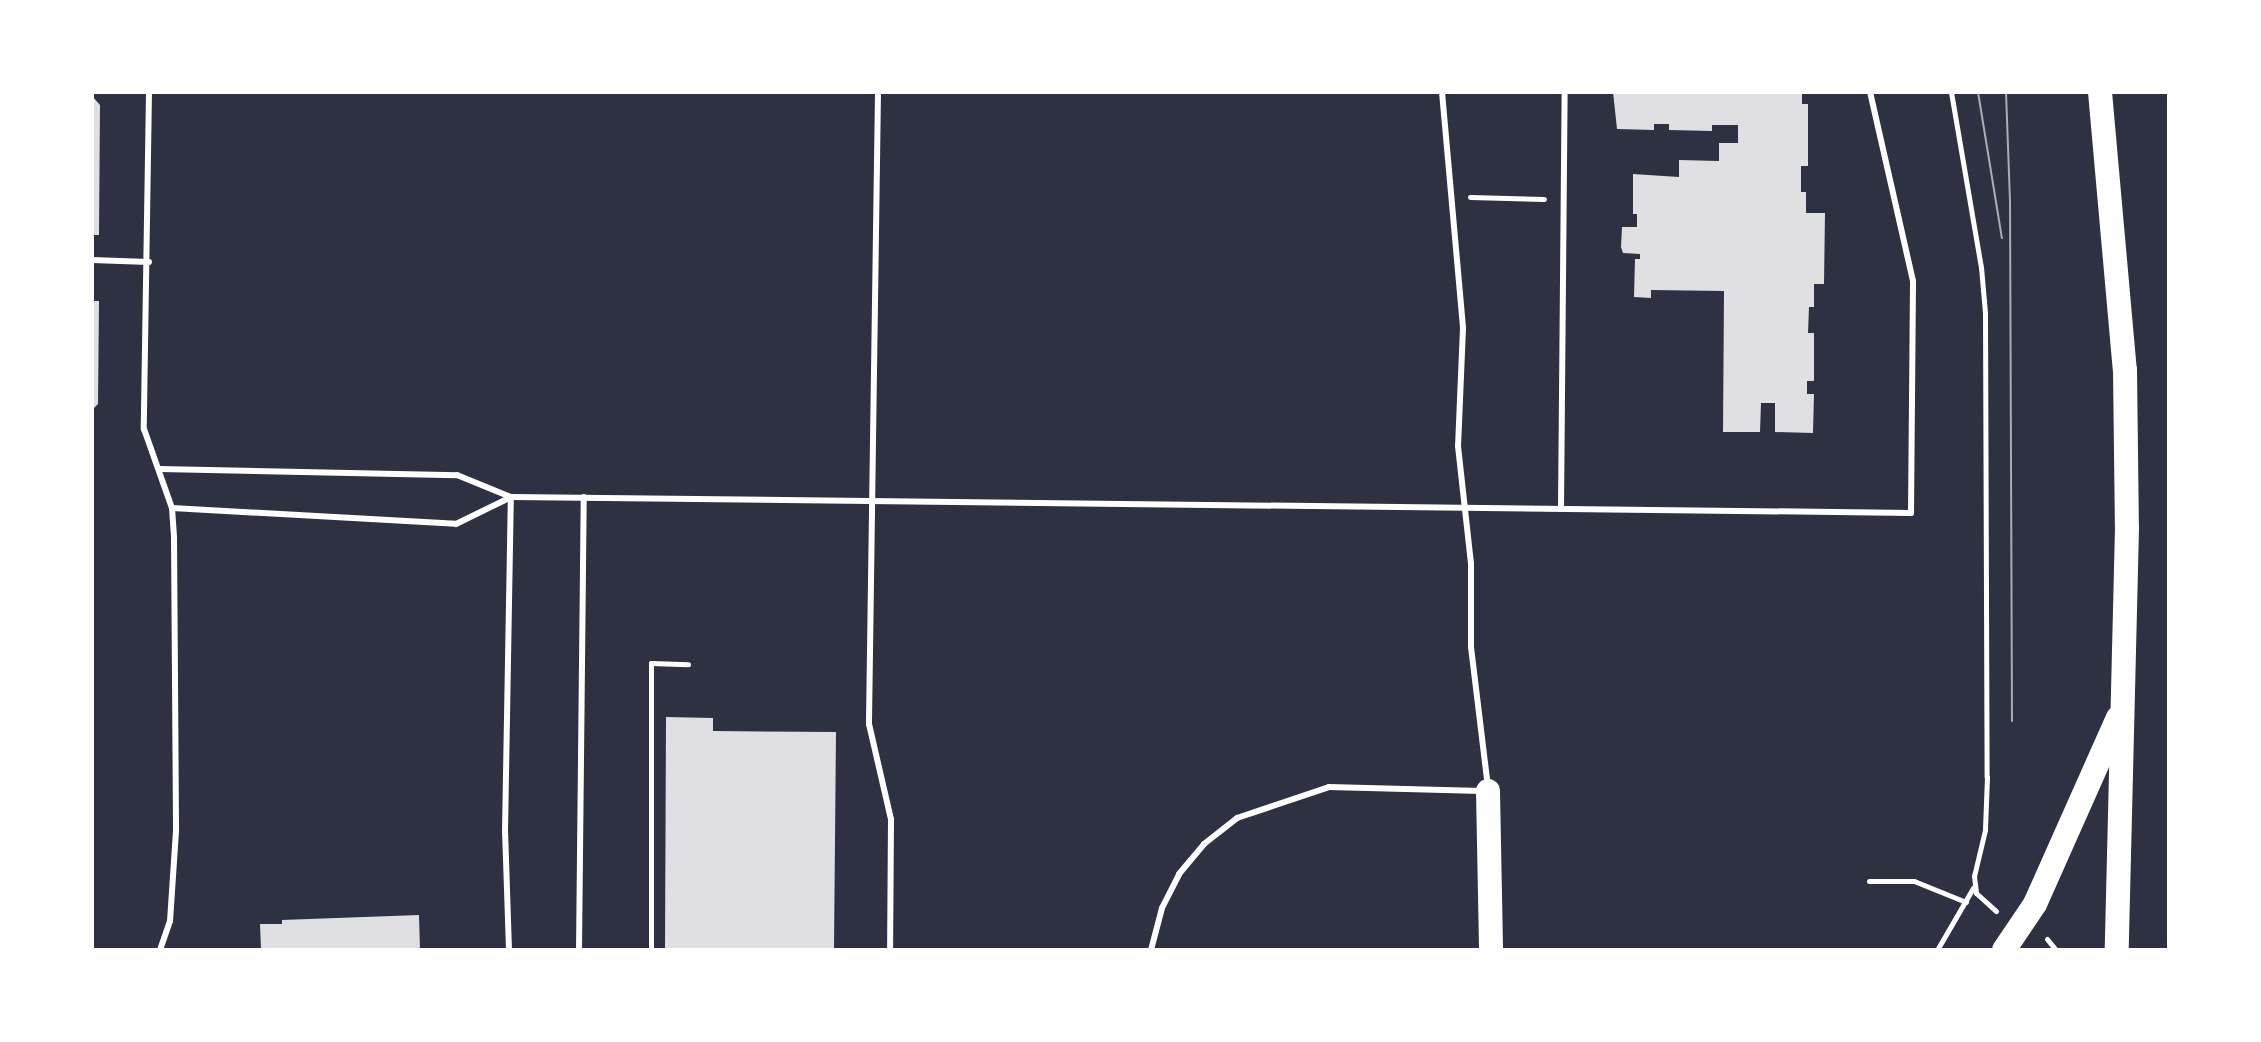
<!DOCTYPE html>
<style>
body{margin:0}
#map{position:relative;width:2261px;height:1042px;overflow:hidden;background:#2d3142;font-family:"Public Sans",sans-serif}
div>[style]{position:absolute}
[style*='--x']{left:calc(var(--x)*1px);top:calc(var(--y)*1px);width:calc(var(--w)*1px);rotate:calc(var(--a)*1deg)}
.building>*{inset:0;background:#e0e0e3}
.path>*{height:5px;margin:-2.5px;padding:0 2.5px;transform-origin:2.5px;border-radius:2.5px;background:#fff}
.service>*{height:6px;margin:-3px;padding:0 3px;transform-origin:3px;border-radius:3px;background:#fff}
.motorway>*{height:24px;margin:-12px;padding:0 12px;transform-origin:12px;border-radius:12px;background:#fff}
.tram>*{height:2px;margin:-1px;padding:0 1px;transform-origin:1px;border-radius:1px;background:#abadb3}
span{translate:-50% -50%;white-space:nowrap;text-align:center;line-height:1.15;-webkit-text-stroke:6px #fff;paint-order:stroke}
.frame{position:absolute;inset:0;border:94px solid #fff;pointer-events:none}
</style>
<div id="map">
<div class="building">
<i style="clip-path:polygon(1613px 92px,1802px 92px,1802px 104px,1808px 104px,1808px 166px,1801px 166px,1801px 192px,1806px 192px,1806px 213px,1825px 213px,1824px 284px,1814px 284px,1814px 307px,1809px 307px,1808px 333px,1814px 333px,1814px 381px,1807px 381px,1807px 394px,1814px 394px,1813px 433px,1775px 432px,1775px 403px,1761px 403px,1760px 432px,1723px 432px,1724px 291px,1651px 290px,1651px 298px,1634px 297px,1635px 259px,1640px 259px,1640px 254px,1623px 253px,1621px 247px,1622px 227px,1637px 227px,1637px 214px,1633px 214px,1633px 174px,1679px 177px,1679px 160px,1719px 161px,1719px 143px,1738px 143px,1738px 125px,1712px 125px,1712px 131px,1669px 130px,1669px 124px,1654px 124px,1654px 130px,1617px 129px)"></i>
<i style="clip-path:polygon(92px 96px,100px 105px,99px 235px,92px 235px)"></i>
<i style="clip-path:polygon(92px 301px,99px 301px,98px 404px,92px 410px)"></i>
<i style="clip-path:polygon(666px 717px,713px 718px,713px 731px,836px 732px,834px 950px,665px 950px)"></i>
<i style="clip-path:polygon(419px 915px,420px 950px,261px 950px,260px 924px,282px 924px,282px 920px)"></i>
</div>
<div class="path">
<i style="--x:1951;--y:92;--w:178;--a:80.3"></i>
<i style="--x:1981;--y:267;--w:46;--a:85"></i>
<i style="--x:1985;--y:313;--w:464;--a:89.8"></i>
<i style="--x:1987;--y:777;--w:53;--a:92.2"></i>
<i style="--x:1985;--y:830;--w:47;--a:103.4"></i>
<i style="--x:1974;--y:876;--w:17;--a:83"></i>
<i style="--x:1976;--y:893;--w:27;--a:42"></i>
<i style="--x:1470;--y:197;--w:74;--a:1.5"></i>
<i style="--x:1869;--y:881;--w:45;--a:0"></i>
<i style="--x:1914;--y:881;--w:56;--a:22"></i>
<i style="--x:2047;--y:939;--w:14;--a:51"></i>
<i style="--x:651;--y:950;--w:287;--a:-90"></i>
<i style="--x:651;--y:663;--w:37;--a:2"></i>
<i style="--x:1937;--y:950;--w:72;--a:-59.9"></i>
</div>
<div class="service">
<i style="--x:149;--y:92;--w:337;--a:90.9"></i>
<i style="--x:144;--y:429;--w:84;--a:70.5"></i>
<i style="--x:172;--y:508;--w:29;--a:86"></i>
<i style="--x:174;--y:537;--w:294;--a:89.6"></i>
<i style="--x:176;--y:831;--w:90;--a:93.8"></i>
<i style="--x:170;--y:921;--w:31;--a:109"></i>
<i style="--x:878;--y:92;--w:632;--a:90.82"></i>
<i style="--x:869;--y:724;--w:98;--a:77"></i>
<i style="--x:891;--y:819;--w:131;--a:90.4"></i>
<i style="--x:1442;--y:92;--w:237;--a:84.9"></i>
<i style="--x:1463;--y:328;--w:118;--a:92.4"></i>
<i style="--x:1458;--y:446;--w:118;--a:83.7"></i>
<i style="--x:1471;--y:563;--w:84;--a:90"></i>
<i style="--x:1471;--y:647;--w:141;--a:83.1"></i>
<i style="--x:92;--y:260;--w:57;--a:2"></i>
<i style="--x:160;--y:469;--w:297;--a:1.2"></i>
<i style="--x:457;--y:475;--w:58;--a:22.2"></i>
<i style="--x:511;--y:497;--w:1400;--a:0.65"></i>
<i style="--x:1911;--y:513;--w:232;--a:-89.5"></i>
<i style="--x:1913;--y:281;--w:194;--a:-102.8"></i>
<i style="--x:172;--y:508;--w:284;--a:3.2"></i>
<i style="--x:456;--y:524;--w:61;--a:-26.1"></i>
<i style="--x:1561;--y:509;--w:417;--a:-89.5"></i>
<i style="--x:509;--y:950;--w:118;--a:-91.9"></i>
<i style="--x:505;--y:832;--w:335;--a:-89"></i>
<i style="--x:579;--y:950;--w:453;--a:-89.4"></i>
<i style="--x:1151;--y:950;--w:43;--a:-75.3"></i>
<i style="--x:1162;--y:908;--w:38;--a:-63"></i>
<i style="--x:1179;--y:874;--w:39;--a:-50"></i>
<i style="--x:1204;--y:844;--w:42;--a:-38.2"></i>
<i style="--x:1237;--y:818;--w:97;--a:-18.6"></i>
<i style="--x:1329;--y:787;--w:153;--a:1.5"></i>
</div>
<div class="motorway">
<i style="--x:2100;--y:92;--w:279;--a:84.9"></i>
<i style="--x:2125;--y:370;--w:158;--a:89.3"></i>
<i style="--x:2127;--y:528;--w:422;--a:91.4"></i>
<i style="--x:1488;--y:791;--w:159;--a:88.9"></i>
<i style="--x:2004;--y:950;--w:55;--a:-56"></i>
<i style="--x:2035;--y:904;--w:204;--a:-66"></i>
</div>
<div class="tram">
<i style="--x:1978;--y:92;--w:148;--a:80.7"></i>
<i style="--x:2006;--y:92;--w:108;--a:87.9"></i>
<i style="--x:2010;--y:200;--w:521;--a:89.78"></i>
</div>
<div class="frame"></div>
</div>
